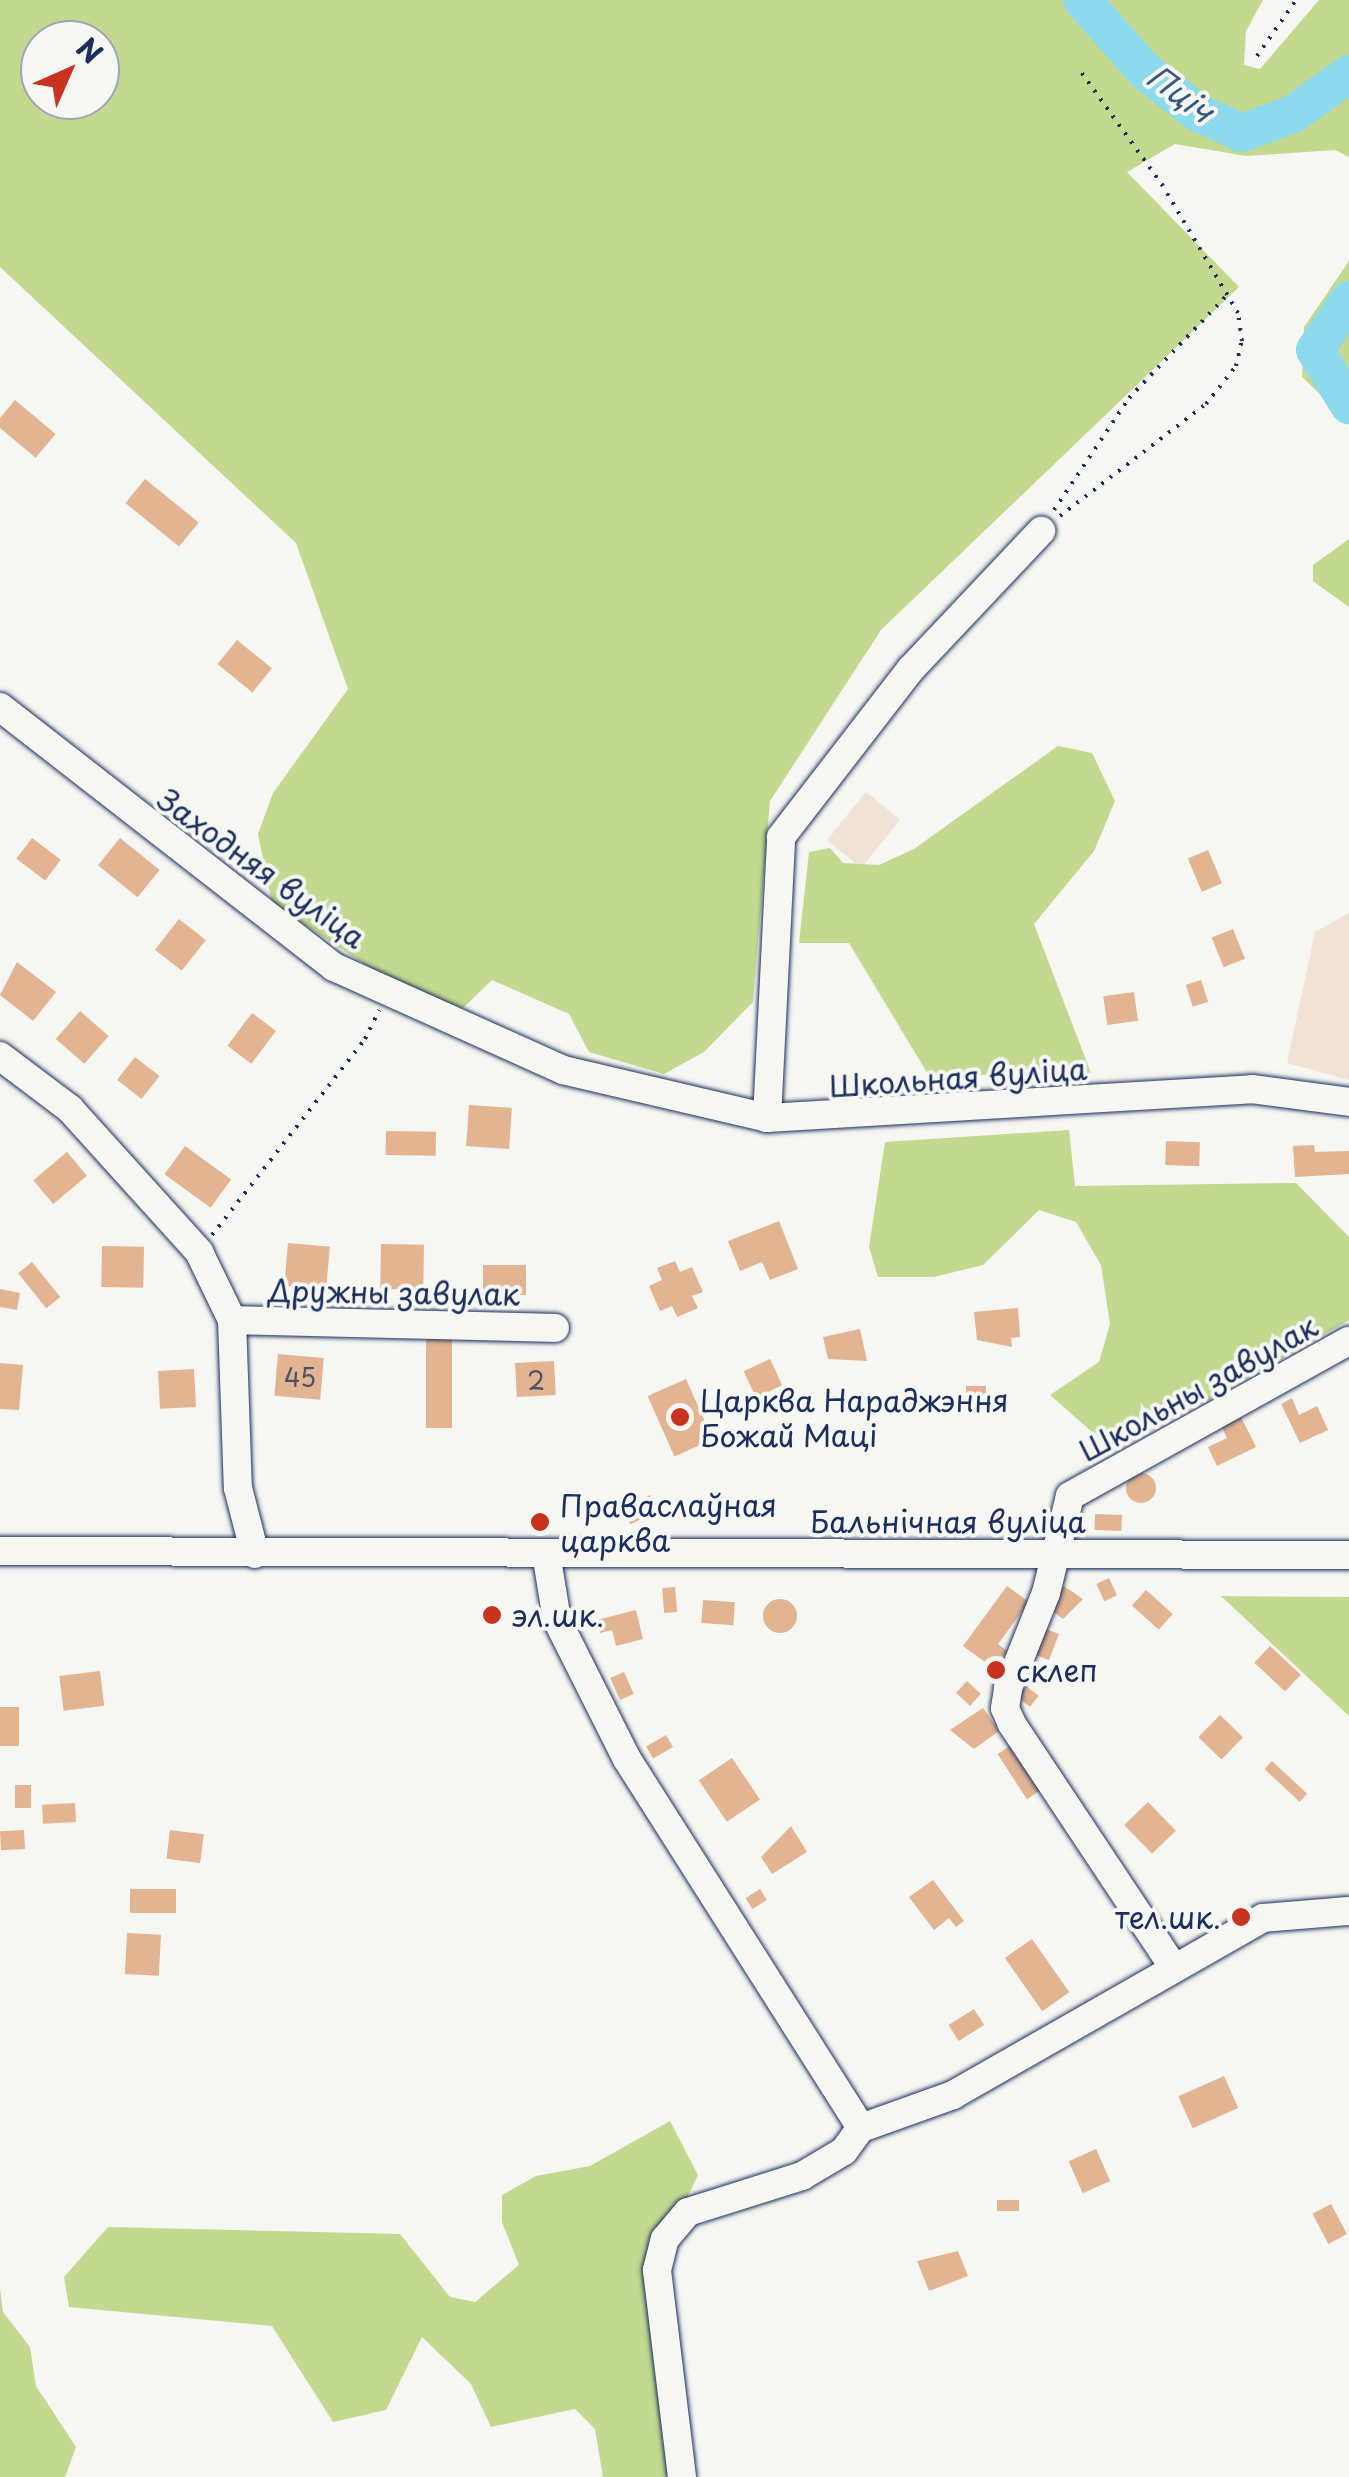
<!DOCTYPE html>
<meta charset="utf-8">
<style>
body{margin:0}
#map{position:relative;width:1349px;height:2477px;overflow:hidden;background:#f6f6f2;font-family:"Playpen Sans",sans-serif}
div>[style]{position:absolute}
[style*='--x']{left:calc(var(--x)*1px);top:calc(var(--y)*1px);width:calc(var(--w)*1px);rotate:calc(var(--a)*1deg)}
.built>*{inset:0;background:#f0e2d5;transform-origin:0 0}
.green>*{inset:0;background:#c2d98f}
.river>*{height:38px;margin:-19px;padding:0 19px;transform-origin:19px;border-radius:19px;background:#8dd9ed}
.building>*{inset:0;background:#e2b492;transform-origin:0 0}
.round{border-radius:50%}
.path>*{height:4px;margin-top:-2px;transform-origin:0;background:repeating-linear-gradient(90deg,#1b2f5e 0 2.5px,transparent 0 10.5px)}
.roads{filter:drop-shadow(0 0 2px #1b2f5e) drop-shadow(0 0 2px #1b2f5e)}
.minor>*{height:28px;margin:-14px;padding:0 14px;transform-origin:14px;border-radius:14px;background:#f6f6f2}
.dots>*{width:28px;height:28px;translate:-50% -50%;box-sizing:border-box;border:5px solid #f6f6f2;border-radius:50%}
span{translate:-50% -50%;white-space:nowrap;text-align:center;line-height:1.15;-webkit-text-stroke:8px #f6f6f2;paint-order:stroke}
.number-label{font-size:25px;color:#4d506b}
.number-label span{-webkit-text-stroke-width:0}
.street-label{font-size:30px;color:#1b2f5e}
.poi-label{font-size:30px;color:#1b2f5e}
.left{translate:0 -50%;text-align:left}
.right{translate:-100% -50%;text-align:right}
.water-label{font-size:32px;color:#385a82;font-style:italic}
.north{position:absolute;left:20px;top:20px;width:100px;height:100px;box-sizing:border-box;background:#f6f6f2;border:2px solid #9ea6b7;border-radius:50%;rotate:45deg;font-size:28px;font-weight:700;line-height:40px;text-align:center;color:#1b2f5e}
.north::after{content:'';display:block;margin:auto;width:35px;height:45px;background:#c8321e;clip-path:polygon(50% 0,100% 100%,50% 72%,0 100%)}
</style>
<div id="map">
<div class="built">
<i style="left:866px;top:792px;width:44px;height:62px;rotate:39deg"></i>
<i style="clip-path:polygon(1349px 913px,1349px 1080px,1287px 1063px,1315px 932px)"></i>
</div>
<div class="green">
<i style="clip-path:polygon(evenodd,0 0,1263px 0,1246px 31px,1244px 65px,1260px 69px,1319px 0,1349px 0,1349px 157px,1335px 150px,1246px 156px,1175px 144px,1127px 172px,1239px 287px,881px 630px,770px 801px,753px 1002px,704px 1052px,664px 1074px,589px 1052px,569px 1014px,492px 980px,463px 1008px,393px 983px,272px 903px,258px 834px,273px 793px,348px 689px,296px 543px,0 267px,0 0,40px 40px,100px 40px,100px 100px,40px 100px,40px 40px)"></i>
<i style="clip-path:polygon(1349px 261px,1349px 422px,1302px 377px,1304px 327px)"></i>
<i style="clip-path:polygon(1349px 539px,1349px 607px,1313px 581px,1313px 565px)"></i>
<i style="clip-path:polygon(1058px 746px,1092px 753px,1115px 801px,1094px 851px,1034px 924px,1091px 1073px,929px 1076px,849px 943px,799px 943px,809px 852px,830px 848px,843px 863px,879px 865px,914px 849px)"></i>
<i style="clip-path:polygon(1069px 1130px,1075px 1186px,1296px 1183px,1349px 1237px,1349px 1320px,1203px 1403px,1099px 1438px,1050px 1395px,1099px 1362px,1110px 1324px,1101px 1265px,1076px 1222px,1039px 1210px,983px 1265px,934px 1277px,878px 1277px,869px 1247px,885px 1142px)"></i>
<i style="clip-path:polygon(1221px 1596px,1349px 1597px,1349px 1716px,1318px 1687px)"></i>
<i style="clip-path:polygon(670px 2121px,698px 2175px,686px 2200px,666px 2215px,652px 2251px,674px 2465px,665px 2477px,603px 2477px,595px 2429px,575px 2409px,491px 2427px,471px 2384px,422px 2337px,386px 2410px,333px 2422px,272px 2326px,69px 2307px,64px 2277px,108px 2227px,400px 2234px,450px 2297px,475px 2302px,519px 2265px,502px 2222px,502px 2195px,536px 2176px,590px 2166px)"></i>
<i style="clip-path:polygon(0 2288px,3px 2312px,30px 2347px,36px 2386px,76px 2447px,65px 2477px,0 2477px)"></i>
</div>
<div class="river">
<i style="--x:1082;--y:0;--w:95;--a:48.4"></i>
<i style="--x:1145;--y:71;--w:68;--a:38.4"></i>
<i style="--x:1198;--y:113;--w:48;--a:24.4"></i>
<i style="--x:1242;--y:133;--w:54;--a:-20.4"></i>
<i style="--x:1293;--y:114;--w:69;--a:-35.5"></i>
<i style="--x:1349;--y:300;--w:60;--a:124.2"></i>
<i style="--x:1315;--y:350;--w:65;--a:58.3"></i>
</div>
<div class="building">
<i style="left:15px;top:400px;width:53px;height:31px;rotate:40deg"></i>
<i style="left:145px;top:479px;width:69px;height:31px;rotate:39deg"></i>
<i style="left:237px;top:640px;width:45px;height:31px;rotate:39deg"></i>
<i style="left:32px;top:838px;width:36px;height:26px;rotate:37deg"></i>
<i style="left:120px;top:838px;width:51px;height:35px;rotate:39deg"></i>
<i style="left:1208px;top:850px;width:36px;height:22px;rotate:67deg"></i>
<i style="left:179px;top:919px;width:34px;height:39px;rotate:38deg"></i>
<i style="left:1233px;top:929px;width:32px;height:23px;rotate:68deg"></i>
<i style="clip-path:polygon(17px 962px,56px 992px,33px 1021px,0 995px)"></i>
<i style="left:1201px;top:980px;width:23px;height:16px;rotate:72deg"></i>
<i style="left:1134px;top:992px;width:29px;height:31px;rotate:82deg"></i>
<i style="left:80px;top:1011px;width:38px;height:37px;rotate:41deg"></i>
<i style="left:252px;top:1013px;width:30px;height:41px;rotate:37deg"></i>
<i style="left:135px;top:1057px;width:31px;height:29px;rotate:38deg"></i>
<i style="left:469px;top:1105px;width:43px;height:41px;rotate:4deg"></i>
<i style="left:386px;top:1131px;width:50px;height:24px;rotate:1deg"></i>
<i style="left:1166px;top:1141px;width:34px;height:24px;rotate:2deg"></i>
<i style="clip-path:polygon(1314px 1145px,1315px 1152px,1349px 1151px,1349px 1174px,1295px 1177px,1293px 1146px)"></i>
<i style="left:185px;top:1146px;width:57px;height:35px;rotate:36deg"></i>
<i style="left:67px;top:1152px;width:31px;height:44px;rotate:50deg"></i>
<i style="clip-path:polygon(779px 1221px,798px 1269px,770px 1280px,762px 1262px,740px 1271px,728px 1241px)"></i>
<i style="left:288px;top:1243px;width:42px;height:43px;rotate:5deg"></i>
<i style="left:381px;top:1244px;width:43px;height:45px;rotate:1deg"></i>
<i style="left:102px;top:1246px;width:42px;height:41px;rotate:1deg"></i>
<i style="clip-path:polygon(675px 1261px,680px 1272px,692px 1267px,703px 1292px,692px 1296px,698px 1308px,677px 1317px,672px 1306px,660px 1311px,649px 1286px,662px 1280px,657px 1268px)"></i>
<i style="left:32px;top:1262px;width:45px;height:18px;rotate:51deg"></i>
<i style="left:526px;top:1265px;width:30px;height:43px;rotate:90deg"></i>
<i style="clip-path:polygon(0 1289px,20px 1293px,17px 1310px,0 1307px)"></i>
<i style="clip-path:polygon(1018px 1308px,1020px 1337px,1011px 1338px,1012px 1347px,977px 1340px,974px 1312px)"></i>
<i style="clip-path:polygon(860px 1329px,867px 1361px,828px 1359px,823px 1337px)"></i>
<i style="left:426px;top:1338px;width:26px;height:90px"></i>
<i style="left:278px;top:1354px;width:46px;height:42px;rotate:5deg"></i>
<i style="left:770px;top:1359px;width:29px;height:29px;rotate:65deg"></i>
<i style="left:554px;top:1361px;width:34px;height:39px;rotate:87deg"></i>
<i style="clip-path:polygon(0 1363px,23px 1365px,19px 1410px,0 1409px)"></i>
<i style="left:194px;top:1369px;width:38px;height:36px;rotate:87deg"></i>
<i style="left:686px;top:1379px;width:66px;height:42px;rotate:66deg"></i>
<i style="left:966px;top:1386px;width:20px;height:24px"></i>
<i style="clip-path:polygon(1292px 1398px,1299px 1415px,1317px 1406px,1328px 1430px,1300px 1443px,1281px 1404px)"></i>
<i style="clip-path:polygon(1240px 1415px,1256px 1447px,1217px 1466px,1208px 1447px,1227px 1438px,1221px 1425px)"></i>
<i class="round" style="left:1126px;top:1473px;width:30px;height:30px"></i>
<i style="left:650px;top:1495px;width:17px;height:31px;rotate:62deg"></i>
<i style="left:1095px;top:1514px;width:27px;height:16px;rotate:2deg"></i>
<i style="left:1109px;top:1578px;width:19px;height:14px;rotate:65deg"></i>
<i style="clip-path:polygon(1007px 1586px,1029px 1602px,998px 1644px,1010px 1653px,985px 1662px,963px 1646px)"></i>
<i style="clip-path:polygon(1064px 1586px,1083px 1599px,1063px 1619px,1049px 1609px)"></i>
<i style="left:675px;top:1587px;width:25px;height:13px;rotate:85deg"></i>
<i style="left:1146px;top:1590px;width:36px;height:21px;rotate:42deg"></i>
<i class="round" style="left:763px;top:1599px;width:34px;height:34px"></i>
<i style="left:703px;top:1600px;width:32px;height:23px;rotate:4deg"></i>
<i style="clip-path:polygon(636px 1610px,643px 1639px,616px 1646px,612px 1630px,600px 1633px,597px 1620px)"></i>
<i style="clip-path:polygon(1043px 1628px,1059px 1634px,1049px 1660px,1029px 1653px,1039px 1649px)"></i>
<i style="left:1270px;top:1646px;width:42px;height:23px;rotate:43deg"></i>
<i style="left:100px;top:1671px;width:35px;height:41px;rotate:83deg"></i>
<i style="left:624px;top:1672px;width:24px;height:15px;rotate:66deg"></i>
<i style="left:967px;top:1681px;width:19px;height:16px;rotate:43deg"></i>
<i style="left:1026px;top:1686px;width:16px;height:14px;rotate:38deg"></i>
<i style="left:0;top:1707px;width:19px;height:39px"></i>
<i style="clip-path:polygon(983px 1708px,999px 1731px,974px 1749px,950px 1730px)"></i>
<i style="left:1220px;top:1715px;width:32px;height:31px;rotate:44deg"></i>
<i style="left:666px;top:1735px;width:14px;height:23px;rotate:60deg"></i>
<i style="left:1016px;top:1742px;width:54px;height:22px;rotate:57deg"></i>
<i style="left:732px;top:1758px;width:50px;height:40px;rotate:56deg"></i>
<i style="left:1272px;top:1761px;width:48px;height:11px;rotate:43deg"></i>
<i style="left:15px;top:1785px;width:16px;height:23px"></i>
<i style="left:1148px;top:1802px;width:40px;height:33px;rotate:46deg"></i>
<i style="left:75px;top:1803px;width:19px;height:33px;rotate:87deg"></i>
<i style="clip-path:polygon(791px 1826px,807px 1852px,772px 1874px,761px 1857px)"></i>
<i style="left:24px;top:1830px;width:19px;height:24px;rotate:87deg"></i>
<i style="left:170px;top:1830px;width:34px;height:29px;rotate:7deg"></i>
<i style="clip-path:polygon(933px 1880px,964px 1921px,956px 1927px,949px 1918px,934px 1930px,909px 1897px)"></i>
<i style="left:130px;top:1889px;width:46px;height:24px"></i>
<i style="left:760px;top:1889px;width:13px;height:17px;rotate:58deg"></i>
<i style="left:127px;top:1933px;width:34px;height:41px;rotate:3deg"></i>
<i style="left:1032px;top:1939px;width:65px;height:33px;rotate:55deg"></i>
<i style="left:974px;top:2009px;width:19px;height:30px;rotate:58deg"></i>
<i style="left:1224px;top:2076px;width:35px;height:50px;rotate:66deg"></i>
<i style="left:1096px;top:2149px;width:35px;height:30px;rotate:66deg"></i>
<i style="left:997px;top:2200px;width:22px;height:11px"></i>
<i style="left:1331px;top:2204px;width:34px;height:21px;rotate:62deg"></i>
<i style="clip-path:polygon(958px 2251px,968px 2276px,929px 2291px,917px 2261px)"></i>
</div>
<div class="path">
<i style="--x:1257;--y:56;--w:68;--a:-55.1"></i>
<i style="--x:1054;--y:510;--w:135;--a:-56.2"></i>
<i style="--x:1129;--y:398;--w:141;--a:-46.4"></i>
<i style="--x:1060;--y:516;--w:184;--a:-37.5"></i>
<i style="--x:1206;--y:404;--w:48;--a:-51.7"></i>
<i style="--x:1236;--y:366;--w:26;--a:-77"></i>
<i style="--x:1242;--y:341;--w:28;--a:-98"></i>
<i style="--x:1238;--y:313;--w:147;--a:-120.6"></i>
<i style="--x:1163;--y:186;--w:140;--a:-125.7"></i>
<i style="--x:212;--y:1235;--w:249;--a:-52"></i>
<i style="--x:365;--y:1039;--w:32;--a:-64"></i>
</div>
<div class="roads">
<div class="minor">
<i style="--x:0;--y:707;--w:423;--a:37.9"></i>
<i style="--x:334;--y:967;--w:251;--a:24.2"></i>
<i style="--x:563;--y:1070;--w:210;--a:13.2"></i>
<i style="--x:767;--y:1118;--w:486;--a:-3.4"></i>
<i style="--x:1252;--y:1089;--w:98;--a:7.6"></i>
<i style="--x:0;--y:1056;--w:88;--a:37.1"></i>
<i style="--x:70;--y:1109;--w:193;--a:47.9"></i>
<i style="--x:199;--y:1252;--w:76;--a:64.1"></i>
<i style="--x:232;--y:1320;--w:168;--a:88"></i>
<i style="--x:238;--y:1488;--w:68;--a:75.6"></i>
<i style="--x:767;--y:1118;--w:281;--a:-87.1"></i>
<i style="--x:781;--y:837;--w:212;--a:-52.3"></i>
<i style="--x:911;--y:669;--w:190;--a:-46.7"></i>
<i style="--x:232;--y:1320;--w:323;--a:1.4"></i>
<i style="--x:0;--y:1551;--w:1349;--a:0.17"></i>
<i style="--x:546;--y:1553;--w:68;--a:80.7"></i>
<i style="--x:557;--y:1620;--w:156;--a:63.3"></i>
<i style="--x:627;--y:1759;--w:437;--a:57.6"></i>
<i style="--x:1172;--y:1965;--w:289;--a:-123.6"></i>
<i style="--x:1012;--y:1724;--w:17;--a:-114"></i>
<i style="--x:1005;--y:1708;--w:20;--a:-81"></i>
<i style="--x:1008;--y:1688;--w:102;--a:-68.2"></i>
<i style="--x:1046;--y:1593;--w:100;--a:-76.1"></i>
<i style="--x:1070;--y:1496;--w:319;--a:-29.1"></i>
<i style="--x:682;--y:2477;--w:209;--a:-96.9"></i>
<i style="--x:657;--y:2270;--w:32;--a:-76"></i>
<i style="--x:665;--y:2239;--w:35;--a:-50"></i>
<i style="--x:688;--y:2212;--w:120;--a:-17.5"></i>
<i style="--x:802;--y:2176;--w:49;--a:-30.8"></i>
<i style="--x:844;--y:2151;--w:29;--a:-54"></i>
<i style="--x:861;--y:2128;--w:98;--a:-19.7"></i>
<i style="--x:953;--y:2095;--w:357;--a:-29.7"></i>
<i style="--x:1263;--y:1918;--w:86;--a:-4.7"></i>
</div>
</div>
<div class="dots">
<i style="left:680px;top:1417px;background:#c8321e"></i>
<i style="left:540px;top:1522px;background:#c8321e"></i>
<i style="left:492px;top:1615px;background:#c8321e"></i>
<i style="left:996px;top:1670px;background:#c8321e"></i>
<i style="left:1241px;top:1917px;background:#c8321e"></i>
</div>
<div class="number-label">
<span style="left:300px;top:1377px">45</span>
<span style="left:536px;top:1380px">2</span>
</div>
<div class="street-label">
<span style="left:262px;top:868px;rotate:36deg">Заходняя вуліца</span>
<span style="left:958px;top:1077px;rotate:-4deg">Школьная вуліца</span>
<span style="left:394px;top:1292px;rotate:1deg">Дружны завулак</span>
<span style="left:1198px;top:1388px;rotate:-29deg">Школьны завулак</span>
<span style="left:948px;top:1521px">Бальнічная вуліца</span>
</div>
<div class="poi-label">
<span class="left" style="left:700px;top:1417px">Царква Нараджэння<br>Божай Маці</span>
<span class="left" style="left:560px;top:1522px">Праваслаўная<br>царква</span>
<span class="left" style="left:512px;top:1615px">эл.шк.</span>
<span class="left" style="left:1016px;top:1670px">склеп</span>
<span class="right" style="left:1221px;top:1917px">тел.шк.</span>
</div>
<div class="water-label">
<span style="left:1181px;top:93px;rotate:36deg">Пціч</span>
</div>
<div class="north">N</div>
</div>
